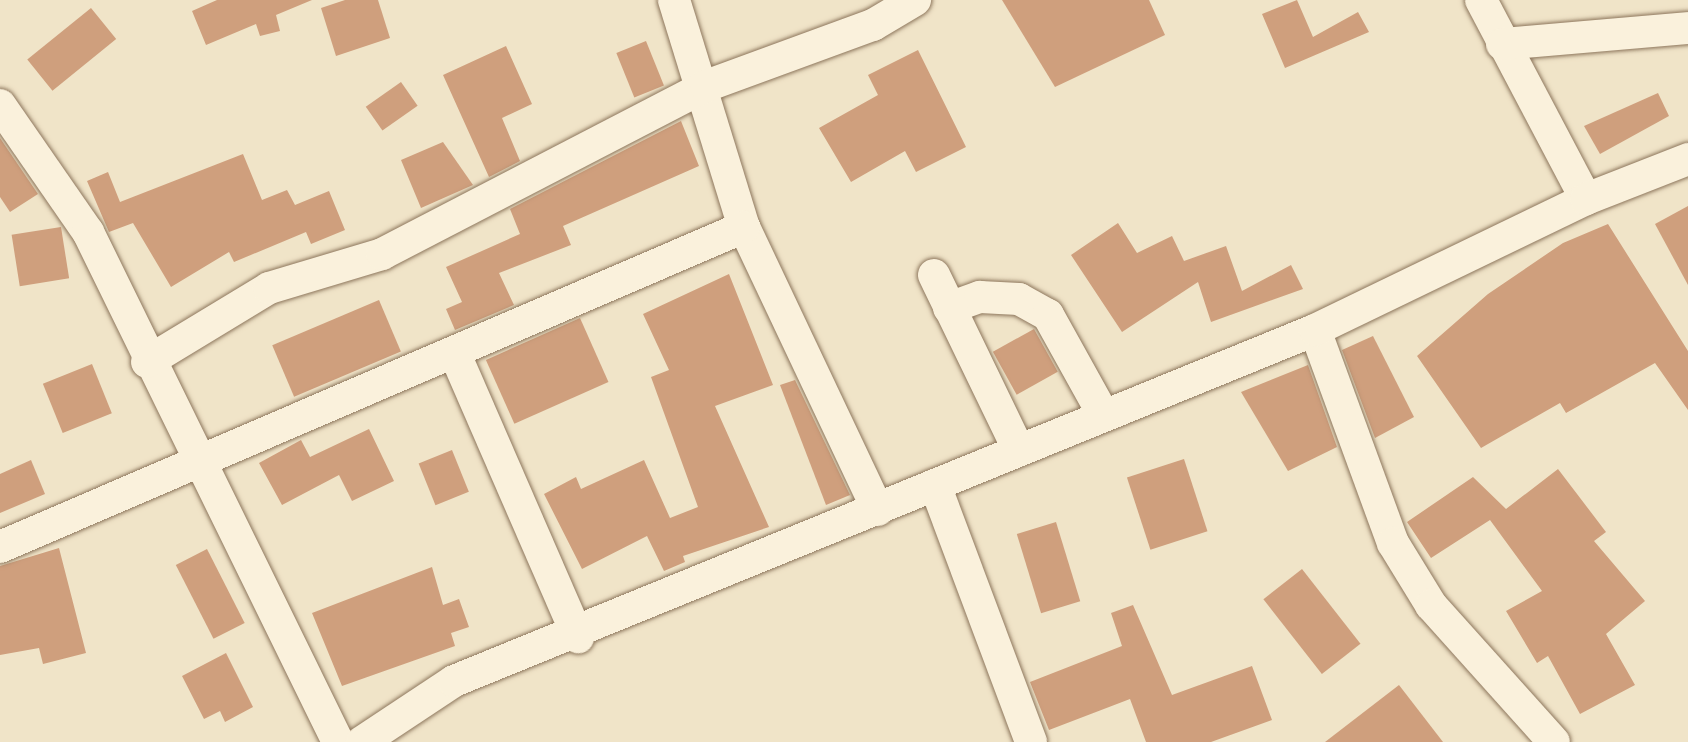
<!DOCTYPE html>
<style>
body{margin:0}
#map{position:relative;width:1688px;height:742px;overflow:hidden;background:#f0e4c8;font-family:"Source Serif 4",serif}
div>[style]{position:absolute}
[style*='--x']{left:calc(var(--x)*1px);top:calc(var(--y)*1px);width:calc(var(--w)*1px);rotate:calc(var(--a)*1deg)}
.building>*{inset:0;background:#cf9f7d;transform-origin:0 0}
.roads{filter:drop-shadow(0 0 2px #8d765c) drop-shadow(0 0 2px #8d765c)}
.minor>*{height:32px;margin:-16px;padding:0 16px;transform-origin:16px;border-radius:16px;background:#faf1dc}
span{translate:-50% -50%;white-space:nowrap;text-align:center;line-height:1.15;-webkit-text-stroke:6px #f7eed8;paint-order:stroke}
</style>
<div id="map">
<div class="building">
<i style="clip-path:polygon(217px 0,312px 0,276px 15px,280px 31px,260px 36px,256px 24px,206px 45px,192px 11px)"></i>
<i style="clip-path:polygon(345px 0,378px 0,390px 38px,336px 56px,321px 8px)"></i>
<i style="clip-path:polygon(1002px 0,1149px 0,1165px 35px,1055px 87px)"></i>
<i style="clip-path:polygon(1297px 0,1313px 37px,1358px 12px,1369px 32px,1285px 68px,1262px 14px)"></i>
<i style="left:91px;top:8px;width:40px;height:82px;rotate:51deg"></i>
<i style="left:646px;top:41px;width:48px;height:32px;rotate:68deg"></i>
<i style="clip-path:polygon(506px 46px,532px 104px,502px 118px,520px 161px,489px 177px,443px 75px)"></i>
<i style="clip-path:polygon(918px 50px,966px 147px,916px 172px,905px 151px,851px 182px,819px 128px,878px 95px,868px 75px)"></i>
<i style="left:401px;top:82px;width:29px;height:43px;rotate:55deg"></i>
<i style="clip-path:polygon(1658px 93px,1669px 116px,1600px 154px,1584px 126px)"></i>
<i style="clip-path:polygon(681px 121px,699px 166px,563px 226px,571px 245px,499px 273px,514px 305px,455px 330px,446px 309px,462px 302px,446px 267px,520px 234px,510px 209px)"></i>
<i style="clip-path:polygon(0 138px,38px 194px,10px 212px,0 197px)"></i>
<i style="clip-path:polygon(443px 142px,473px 185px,421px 208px,401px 160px)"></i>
<i style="clip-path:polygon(243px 154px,262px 200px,287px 190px,295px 205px,329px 191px,345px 230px,311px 244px,306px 232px,234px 262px,229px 252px,171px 287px,133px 223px,109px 232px,87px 181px,108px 172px,120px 202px)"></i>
<i style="clip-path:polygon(1688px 206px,1688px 285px,1655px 224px)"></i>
<i style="clip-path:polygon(1118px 223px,1137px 253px,1172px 236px,1184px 261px,1226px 246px,1242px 291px,1291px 265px,1303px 289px,1211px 322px,1198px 282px,1122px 332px,1071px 255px)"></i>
<i style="clip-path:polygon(1608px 224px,1688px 351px,1688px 410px,1655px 363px,1566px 413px,1560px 403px,1481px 448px,1417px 356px,1488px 294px,1563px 243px)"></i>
<i style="left:61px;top:227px;width:52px;height:50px;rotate:81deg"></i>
<i style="clip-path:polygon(729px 274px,773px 385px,715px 406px,769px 527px,683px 556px,685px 562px,664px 571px,647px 536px,582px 569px,544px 494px,576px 477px,581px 489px,644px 460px,670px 518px,698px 507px,651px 377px,669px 370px,643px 314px)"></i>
<i style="left:379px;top:300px;width:56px;height:116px;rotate:67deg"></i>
<i style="left:580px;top:318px;width:70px;height:103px;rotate:66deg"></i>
<i style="left:1034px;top:329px;width:49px;height:47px;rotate:61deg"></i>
<i style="clip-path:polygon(1373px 336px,1414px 417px,1375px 438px,1342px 350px)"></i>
<i style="left:92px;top:364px;width:53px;height:53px;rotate:68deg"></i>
<i style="clip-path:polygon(1308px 365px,1337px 447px,1288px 471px,1241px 392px)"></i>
<i style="clip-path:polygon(795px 380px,850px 495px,826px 505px,780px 385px)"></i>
<i style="clip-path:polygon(369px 429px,394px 481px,352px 501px,339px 475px,282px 505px,259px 463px,301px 440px,310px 457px)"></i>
<i style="left:452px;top:450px;width:45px;height:36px;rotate:68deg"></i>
<i style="left:1184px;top:459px;width:76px;height:60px;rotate:72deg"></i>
<i style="clip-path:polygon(31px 460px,45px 494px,0 513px,0 474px)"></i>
<i style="clip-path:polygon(1558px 469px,1606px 532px,1594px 541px,1645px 601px,1606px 634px,1635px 685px,1580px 714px,1548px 656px,1537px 663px,1506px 611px,1542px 591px,1490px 520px,1431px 558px,1407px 522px,1473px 477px,1506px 509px)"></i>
<i style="left:1056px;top:522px;width:83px;height:41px;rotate:73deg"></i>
<i style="clip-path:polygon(59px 548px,86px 653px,43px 664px,39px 648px,0 655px,0 566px)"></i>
<i style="left:207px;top:549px;width:83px;height:35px;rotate:63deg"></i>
<i style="clip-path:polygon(432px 567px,443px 605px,459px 599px,469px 627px,451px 633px,455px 646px,342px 686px,312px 613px)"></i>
<i style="left:1302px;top:569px;width:95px;height:49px;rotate:52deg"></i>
<i style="clip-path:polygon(1133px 605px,1172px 695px,1252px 666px,1272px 720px,1211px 742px,1146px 742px,1130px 699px,1049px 730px,1030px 682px,1122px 646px,1111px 613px)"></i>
<i style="clip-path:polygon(226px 653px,253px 707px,225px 722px,220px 711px,204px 719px,182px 676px)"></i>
<i style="clip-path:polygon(1399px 685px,1443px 742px,1325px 742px)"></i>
</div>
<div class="roads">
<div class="minor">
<i style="--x:674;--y:0;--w:238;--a:72.9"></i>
<i style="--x:744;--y:227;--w:313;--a:64.7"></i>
<i style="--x:1481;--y:0;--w:225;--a:62.2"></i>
<i style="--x:1502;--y:44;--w:187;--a:-4.9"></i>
<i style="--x:0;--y:105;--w:155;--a:55.3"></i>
<i style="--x:88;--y:232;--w:568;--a:63.89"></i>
<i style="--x:934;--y:275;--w:195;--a:64.2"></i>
<i style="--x:949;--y:308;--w:33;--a:-20"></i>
<i style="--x:980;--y:297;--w:39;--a:3"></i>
<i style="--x:1019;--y:299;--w:33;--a:29"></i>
<i style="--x:1048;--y:315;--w:115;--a:61"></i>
<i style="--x:1315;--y:330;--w:227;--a:69.9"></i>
<i style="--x:1393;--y:543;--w:73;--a:58.5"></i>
<i style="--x:1431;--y:605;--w:184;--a:48.1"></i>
<i style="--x:455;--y:354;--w:309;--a:66.5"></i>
<i style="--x:147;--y:362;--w:143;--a:-31.2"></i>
<i style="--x:269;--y:288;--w:118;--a:-16.7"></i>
<i style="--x:382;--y:254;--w:365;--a:-27.4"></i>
<i style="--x:706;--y:86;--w:178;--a:-20.1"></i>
<i style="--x:873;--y:25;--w:49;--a:-30.8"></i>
<i style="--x:935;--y:485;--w:274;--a:69.5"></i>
<i style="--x:0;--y:547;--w:810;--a:-23.27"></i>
<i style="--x:362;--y:742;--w:110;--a:-33.5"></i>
<i style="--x:454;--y:681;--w:930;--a:-22.18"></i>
<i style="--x:1315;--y:330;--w:301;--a:-25.8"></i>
<i style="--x:1586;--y:199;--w:110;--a:-21.4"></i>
</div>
</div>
</div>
